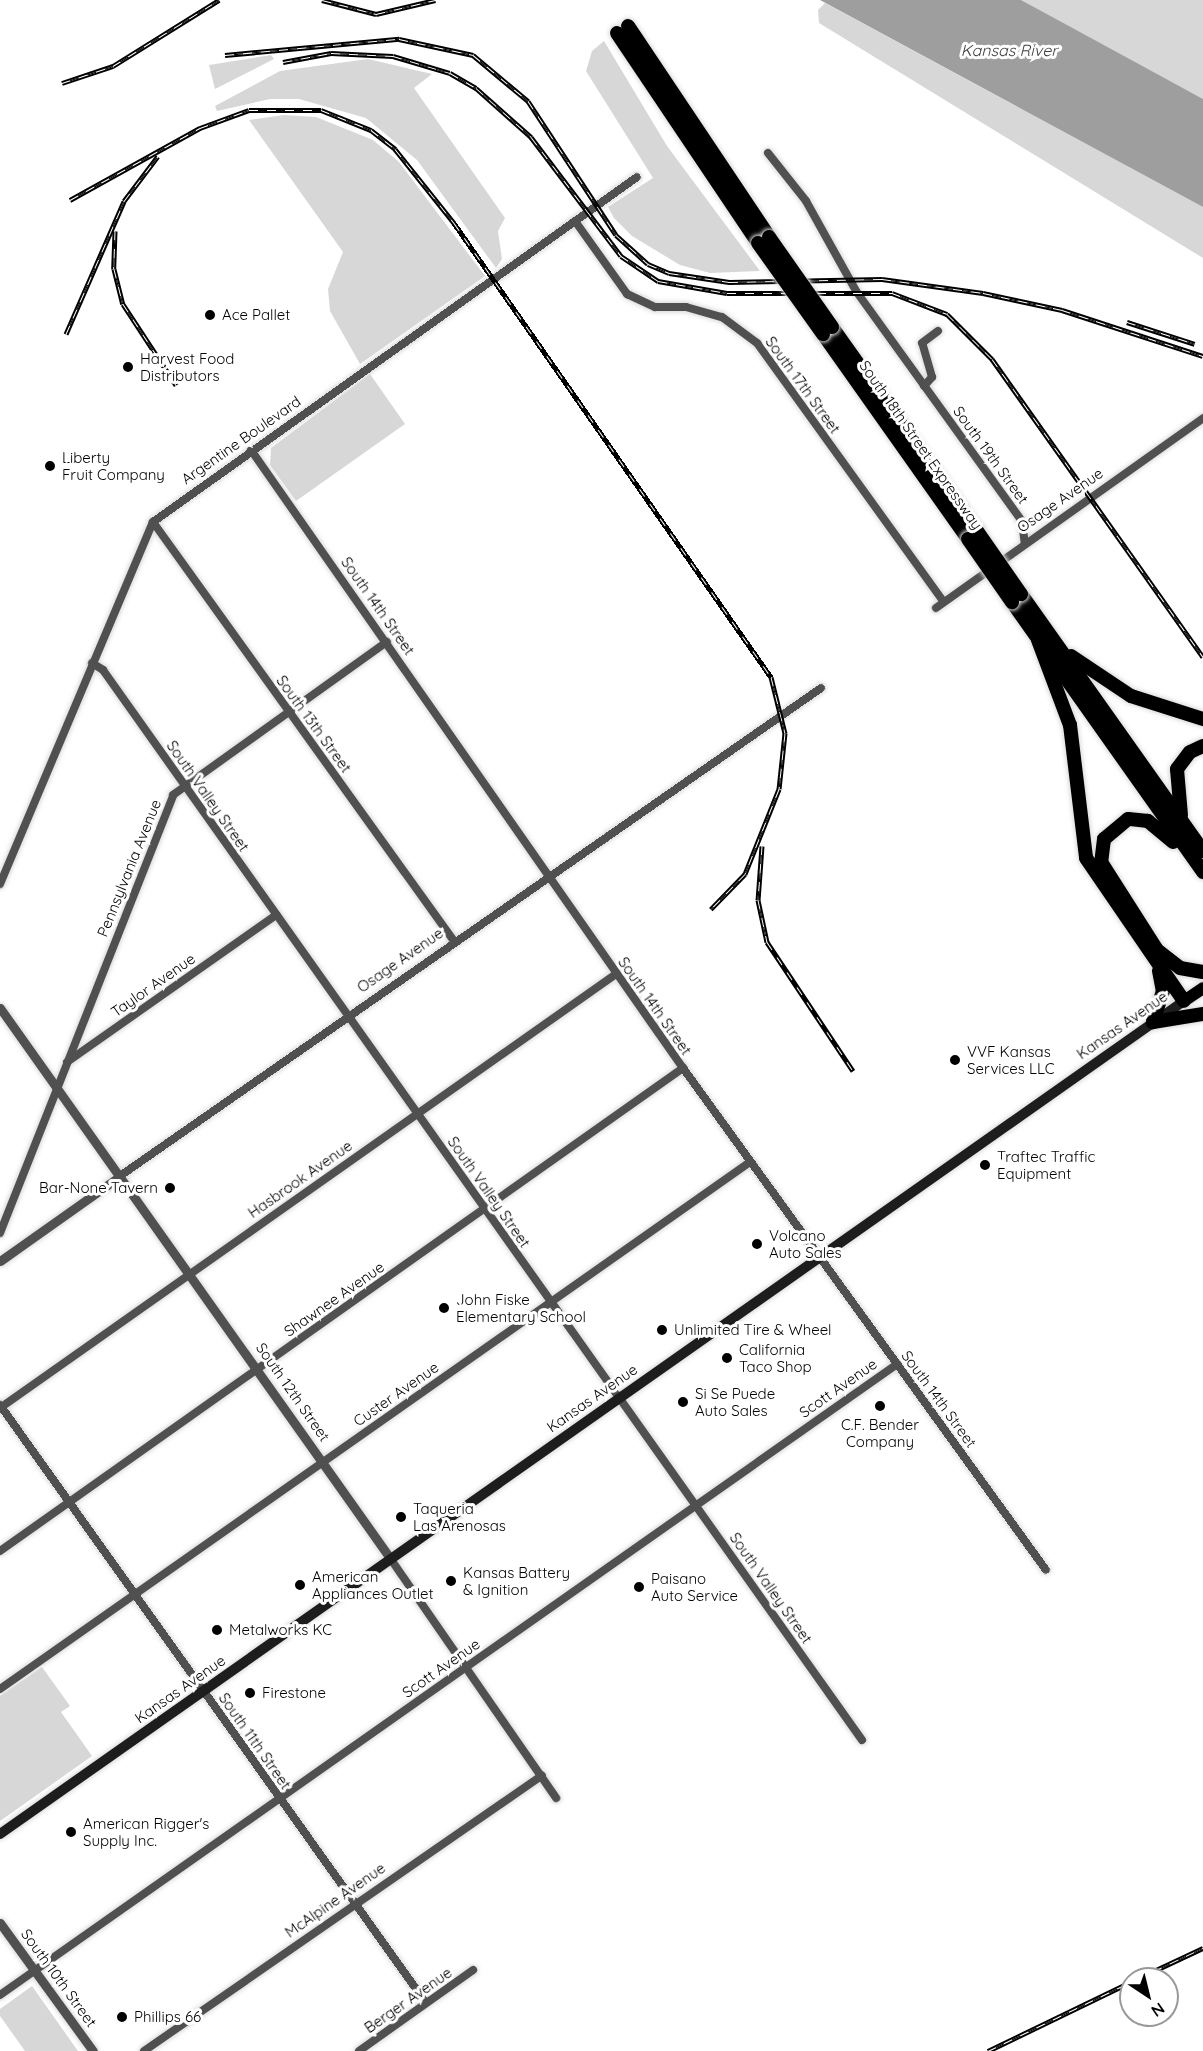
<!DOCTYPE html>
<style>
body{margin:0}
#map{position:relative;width:1203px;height:2051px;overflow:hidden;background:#fff;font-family:Quicksand,sans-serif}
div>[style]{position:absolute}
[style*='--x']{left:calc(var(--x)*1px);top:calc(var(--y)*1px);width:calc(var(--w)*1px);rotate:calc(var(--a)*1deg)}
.green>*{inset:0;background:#d7d7d7}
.water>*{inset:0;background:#9e9e9e}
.roads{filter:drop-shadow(0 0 2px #dbdbdb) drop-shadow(0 0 2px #dbdbdb)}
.minor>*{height:8px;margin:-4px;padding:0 4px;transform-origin:4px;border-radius:4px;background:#505050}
.tertiary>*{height:9px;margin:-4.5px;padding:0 4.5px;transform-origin:4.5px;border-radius:4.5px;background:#505050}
.secondary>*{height:10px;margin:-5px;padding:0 5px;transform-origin:5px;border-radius:5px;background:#1d1d1d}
.primary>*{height:12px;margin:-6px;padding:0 6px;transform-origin:6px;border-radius:6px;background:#000}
.motorway>*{height:14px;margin:-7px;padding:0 7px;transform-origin:7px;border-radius:7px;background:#000}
.rail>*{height:5px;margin-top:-2.5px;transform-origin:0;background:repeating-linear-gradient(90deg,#fff 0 9px,#000 0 18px);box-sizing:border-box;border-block:2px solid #000}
.bridges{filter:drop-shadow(0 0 2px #dbdbdb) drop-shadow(0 0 2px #dbdbdb)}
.motorway-bridge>*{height:14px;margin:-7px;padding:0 7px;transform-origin:7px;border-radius:7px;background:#000}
.dots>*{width:16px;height:16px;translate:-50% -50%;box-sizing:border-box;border:3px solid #fff;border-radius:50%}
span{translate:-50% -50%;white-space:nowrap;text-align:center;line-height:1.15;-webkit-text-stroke:6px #fff;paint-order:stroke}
.poi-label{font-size:15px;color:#000}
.left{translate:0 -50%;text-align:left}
.right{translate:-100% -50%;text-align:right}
.street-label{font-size:15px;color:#000}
.water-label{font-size:16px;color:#3f3f3f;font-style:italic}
.north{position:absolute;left:1119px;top:1967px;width:60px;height:60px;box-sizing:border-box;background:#fff;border:2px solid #999;border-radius:50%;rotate:145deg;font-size:16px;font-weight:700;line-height:24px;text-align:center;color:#000}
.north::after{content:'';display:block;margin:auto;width:21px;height:27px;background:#000;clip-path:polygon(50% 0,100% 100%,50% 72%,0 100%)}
</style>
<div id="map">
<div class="green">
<i style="clip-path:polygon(1021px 0,1203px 0,1203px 99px,1084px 36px)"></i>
<i style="clip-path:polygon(825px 3px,1203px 207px,1203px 258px,819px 23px,818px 10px)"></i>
<i style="clip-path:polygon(604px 41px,667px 146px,760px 271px,710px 273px,680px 265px,632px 236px,614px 218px,608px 207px,653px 178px,586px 71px,592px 51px)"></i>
<i style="clip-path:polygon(271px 55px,274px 59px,215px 89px,209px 65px)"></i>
<i style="clip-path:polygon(368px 59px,432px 74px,414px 88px,505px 218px,498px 231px,502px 259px,496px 268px,417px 160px,366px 118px,299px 99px,270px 99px,217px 111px,215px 106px,280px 71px)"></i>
<i style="clip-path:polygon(284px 115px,316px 117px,373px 140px,399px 162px,485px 276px,360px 364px,330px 311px,328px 289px,343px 252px,249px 120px)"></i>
<i style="clip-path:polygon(370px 374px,405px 424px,296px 501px,270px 465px,271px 448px)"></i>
<i style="clip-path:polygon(42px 1667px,70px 1706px,61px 1712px,92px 1756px,0 1821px,0 1696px)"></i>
<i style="clip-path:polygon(32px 1986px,78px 2051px,25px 2051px,0 2016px,0 2009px)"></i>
</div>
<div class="water">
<i style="clip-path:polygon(820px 0,1021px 0,1203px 99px,1203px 207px)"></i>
</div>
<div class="roads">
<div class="minor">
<i style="--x:768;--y:153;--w:61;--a:51.6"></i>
<i style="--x:806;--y:201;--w:103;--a:60.9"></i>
<i style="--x:856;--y:291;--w:284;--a:54.2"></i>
<i style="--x:1022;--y:521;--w:23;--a:83"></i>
<i style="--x:575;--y:221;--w:90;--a:54.5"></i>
<i style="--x:627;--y:294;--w:31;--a:25"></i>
<i style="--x:655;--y:307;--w:31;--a:0"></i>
<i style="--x:686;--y:307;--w:37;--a:16"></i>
<i style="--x:722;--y:317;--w:44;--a:36.6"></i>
<i style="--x:757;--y:343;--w:319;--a:54.2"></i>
<i style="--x:924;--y:386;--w:12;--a:-48"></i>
<i style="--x:932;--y:377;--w:35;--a:-106"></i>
<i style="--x:922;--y:343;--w:20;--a:-37"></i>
<i style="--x:251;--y:450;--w:754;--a:55.05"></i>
<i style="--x:683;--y:1068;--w:619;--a:54.13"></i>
<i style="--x:153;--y:522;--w:516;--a:54.31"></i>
<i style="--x:936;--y:608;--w:328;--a:-35.4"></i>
<i style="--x:92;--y:663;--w:13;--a:32"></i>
<i style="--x:103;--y:670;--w:1312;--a:54.65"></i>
<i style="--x:0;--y:884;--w:393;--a:-67.1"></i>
<i style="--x:153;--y:522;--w:594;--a:-35.48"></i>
<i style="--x:67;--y:1062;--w:256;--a:-35.1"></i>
<i style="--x:120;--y:1176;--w:854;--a:-34.84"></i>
<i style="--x:0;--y:1233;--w:471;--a:-68.4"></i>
<i style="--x:173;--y:795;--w:263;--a:-35.6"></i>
<i style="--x:0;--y:1405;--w:734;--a:54.53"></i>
<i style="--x:0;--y:1408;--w:754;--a:-35.17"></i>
<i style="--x:0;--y:1551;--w:837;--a:-35.27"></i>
<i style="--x:390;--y:1558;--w:292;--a:55.3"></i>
<i style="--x:0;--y:1689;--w:917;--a:-35.09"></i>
<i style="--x:0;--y:1995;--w:1097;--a:-35.12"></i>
<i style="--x:144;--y:2051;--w:484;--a:-34.7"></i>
<i style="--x:359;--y:2051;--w:140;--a:-35.4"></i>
</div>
<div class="tertiary">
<i style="--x:0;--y:1008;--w:674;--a:54.66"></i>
<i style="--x:0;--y:1261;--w:147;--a:-35.3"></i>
<i style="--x:0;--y:1923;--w:158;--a:54"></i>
</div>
<div class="secondary">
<i style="--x:0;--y:1834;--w:1448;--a:-35.13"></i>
</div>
<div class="primary">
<i style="--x:1184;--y:1001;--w:23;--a:-34"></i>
</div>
<div class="motorway">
<i style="--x:628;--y:26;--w:254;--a:56.2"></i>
<i style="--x:617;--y:33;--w:253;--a:56.1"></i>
<i style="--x:832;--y:327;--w:250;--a:54.6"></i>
<i style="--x:823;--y:334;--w:251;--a:54.7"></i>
<i style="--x:1021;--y:594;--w:315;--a:54.7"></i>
<i style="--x:1012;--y:602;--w:331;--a:54.7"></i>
<i style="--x:1038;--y:640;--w:91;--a:69.4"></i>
<i style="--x:1070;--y:725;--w:134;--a:83.1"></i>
<i style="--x:1086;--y:858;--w:173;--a:55.6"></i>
<i style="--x:1071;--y:656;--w:72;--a:33.7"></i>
<i style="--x:1131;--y:696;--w:76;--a:17.7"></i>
<i style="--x:1181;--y:815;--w:46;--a:-95"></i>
<i style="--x:1177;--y:769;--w:21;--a:-53"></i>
<i style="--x:1190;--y:752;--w:14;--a:-25"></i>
<i style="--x:1173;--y:842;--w:33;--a:-140"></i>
<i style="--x:1148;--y:821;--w:20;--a:-174"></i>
<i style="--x:1128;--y:819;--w:31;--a:140"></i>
<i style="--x:1104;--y:839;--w:23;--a:97"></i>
<i style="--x:1101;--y:862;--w:104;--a:57.5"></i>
<i style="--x:1157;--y:950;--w:29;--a:38"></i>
<i style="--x:1180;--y:968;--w:23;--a:10"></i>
<i style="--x:1159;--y:971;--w:20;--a:79"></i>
<i style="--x:1163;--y:991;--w:33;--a:108"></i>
<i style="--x:1153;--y:1022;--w:51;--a:-9.1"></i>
</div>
</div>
<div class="rail">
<i style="--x:322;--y:0;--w:56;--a:14.5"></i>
<i style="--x:376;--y:14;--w:61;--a:-13.3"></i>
<i style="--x:225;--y:55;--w:175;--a:-5.3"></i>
<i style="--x:399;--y:39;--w:76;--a:12.2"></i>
<i style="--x:473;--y:55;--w:72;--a:39.9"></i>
<i style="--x:528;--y:101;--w:160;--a:56.7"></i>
<i style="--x:616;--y:235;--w:43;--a:42.2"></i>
<i style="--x:648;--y:264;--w:23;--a:23"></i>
<i style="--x:669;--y:273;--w:61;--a:8.5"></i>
<i style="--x:729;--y:282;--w:153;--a:-1.1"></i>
<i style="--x:882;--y:279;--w:102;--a:7.9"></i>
<i style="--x:983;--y:293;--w:81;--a:12.1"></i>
<i style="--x:1062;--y:310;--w:148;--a:18.1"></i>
<i style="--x:283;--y:62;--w:49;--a:-10.6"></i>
<i style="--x:331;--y:53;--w:62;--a:2.8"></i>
<i style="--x:393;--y:56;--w:59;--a:16.6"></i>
<i style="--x:450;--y:73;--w:30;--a:30"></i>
<i style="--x:476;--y:88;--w:74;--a:41.7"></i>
<i style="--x:531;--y:137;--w:149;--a:52.9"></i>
<i style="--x:621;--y:256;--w:45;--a:34"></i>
<i style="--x:658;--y:281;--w:70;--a:9.9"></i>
<i style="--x:727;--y:293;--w:165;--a:0"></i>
<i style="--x:892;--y:293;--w:59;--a:20.9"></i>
<i style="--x:947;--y:314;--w:64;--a:45"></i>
<i style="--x:992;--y:359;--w:365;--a:54.7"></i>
<i style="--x:62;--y:83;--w:54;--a:-18.4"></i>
<i style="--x:113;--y:66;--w:125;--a:-31.9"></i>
<i style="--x:70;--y:200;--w:149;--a:-29"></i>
<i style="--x:200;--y:128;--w:52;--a:-20.2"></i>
<i style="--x:249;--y:110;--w:72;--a:0"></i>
<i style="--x:321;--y:110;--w:54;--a:21.8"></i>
<i style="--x:371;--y:130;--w:31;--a:38"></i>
<i style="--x:395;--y:149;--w:95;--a:51.4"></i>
<i style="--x:454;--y:223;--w:554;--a:55.08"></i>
<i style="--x:771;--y:677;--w:58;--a:76"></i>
<i style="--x:785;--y:733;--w:56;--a:96.1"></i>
<i style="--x:779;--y:789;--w:92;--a:111.8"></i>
<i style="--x:745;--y:874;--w:49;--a:134.2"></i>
<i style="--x:115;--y:231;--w:38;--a:92"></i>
<i style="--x:114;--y:269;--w:36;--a:76"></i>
<i style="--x:123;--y:304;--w:97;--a:56.8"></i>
<i style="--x:1127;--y:322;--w:71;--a:17.9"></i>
<i style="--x:66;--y:334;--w:145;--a:-66.4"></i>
<i style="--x:124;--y:201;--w:56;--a:-52.9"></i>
<i style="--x:762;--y:846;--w:54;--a:94.2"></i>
<i style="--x:758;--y:900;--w:43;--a:77.9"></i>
<i style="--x:767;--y:942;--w:155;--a:56.3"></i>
<i style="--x:1137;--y:1979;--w:73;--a:-25.2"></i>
<i style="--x:988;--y:2051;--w:159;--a:-25.8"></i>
</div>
<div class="bridges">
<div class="motorway-bridge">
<i style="--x:769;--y:237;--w:110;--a:55"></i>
<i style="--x:758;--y:243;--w:112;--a:54.5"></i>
<i style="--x:977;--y:531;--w:77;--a:55.1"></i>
<i style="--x:968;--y:539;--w:77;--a:55.1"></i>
</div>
</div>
<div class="dots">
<i style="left:210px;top:315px;background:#000"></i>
<i style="left:128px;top:367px;background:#000"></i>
<i style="left:50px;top:466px;background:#000"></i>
<i style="left:955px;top:1060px;background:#000"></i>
<i style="left:985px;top:1165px;background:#000"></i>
<i style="left:170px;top:1188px;background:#000"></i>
<i style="left:757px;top:1244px;background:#000"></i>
<i style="left:444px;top:1308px;background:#000"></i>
<i style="left:662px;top:1330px;background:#000"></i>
<i style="left:727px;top:1358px;background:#000"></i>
<i style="left:683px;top:1402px;background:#000"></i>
<i style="left:880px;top:1406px;background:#000"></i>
<i style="left:401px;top:1517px;background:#000"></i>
<i style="left:451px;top:1581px;background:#000"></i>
<i style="left:300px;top:1585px;background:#000"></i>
<i style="left:639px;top:1587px;background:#000"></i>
<i style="left:217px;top:1630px;background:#000"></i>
<i style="left:250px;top:1693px;background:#000"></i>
<i style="left:71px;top:1832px;background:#000"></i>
<i style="left:122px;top:2017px;background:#000"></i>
</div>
<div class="poi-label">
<span class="left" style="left:222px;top:315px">Ace Pallet</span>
<span class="left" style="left:140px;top:367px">Harvest Food<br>Distributors</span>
<span class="left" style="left:62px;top:466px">Liberty<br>Fruit Company</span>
<span class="left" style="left:967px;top:1060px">VVF Kansas<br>Services LLC</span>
<span class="left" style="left:997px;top:1165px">Traftec Traffic<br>Equipment</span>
<span class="right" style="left:158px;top:1188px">Bar-None Tavern</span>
<span class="left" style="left:769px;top:1244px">Volcano<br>Auto Sales</span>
<span class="left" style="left:456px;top:1308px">John Fiske<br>Elementary School</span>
<span class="left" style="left:674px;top:1330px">Unlimited Tire &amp; Wheel</span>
<span class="left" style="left:739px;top:1358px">California<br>Taco Shop</span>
<span class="left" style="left:695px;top:1402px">Si Se Puede<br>Auto Sales</span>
<span style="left:880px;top:1433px">C.F. Bender<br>Company</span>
<span class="left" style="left:413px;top:1517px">Taqueria<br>Las Arenosas</span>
<span class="left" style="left:463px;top:1581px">Kansas Battery<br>&amp; Ignition</span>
<span class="left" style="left:312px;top:1585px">American<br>Appliances Outlet</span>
<span class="left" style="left:651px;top:1587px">Paisano<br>Auto Service</span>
<span class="left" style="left:229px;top:1630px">Metalworks KC</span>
<span class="left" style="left:262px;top:1693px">Firestone</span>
<span class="left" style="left:83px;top:1832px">American Rigger's<br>Supply Inc.</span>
<span class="left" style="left:134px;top:2017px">Phillips 66</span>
</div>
<div class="street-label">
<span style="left:803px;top:385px;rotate:54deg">South 17th Street</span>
<span style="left:241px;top:440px;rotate:-35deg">Argentine Boulevard</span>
<span style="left:921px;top:445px;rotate:55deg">South 18th Street Expressway</span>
<span style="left:991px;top:455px;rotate:54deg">South 19th Street</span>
<span style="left:1060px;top:500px;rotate:-35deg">Osage Avenue</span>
<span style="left:378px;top:606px;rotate:55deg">South 14th Street</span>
<span style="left:314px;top:724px;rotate:54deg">South 13th Street</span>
<span style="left:208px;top:796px;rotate:55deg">South Valley Street</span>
<span style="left:129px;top:868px;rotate:-68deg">Pennsylvania Avenue</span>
<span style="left:400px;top:960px;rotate:-35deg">Osage Avenue</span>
<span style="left:153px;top:985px;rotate:-35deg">Taylor Avenue</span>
<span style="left:655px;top:1006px;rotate:55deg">South 14th Street</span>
<span style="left:1122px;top:1025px;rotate:-35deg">Kansas Avenue</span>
<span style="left:300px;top:1179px;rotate:-35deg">Hasbrook Avenue</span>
<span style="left:489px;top:1192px;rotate:55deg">South Valley Street</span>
<span style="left:334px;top:1299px;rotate:-35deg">Shawnee Avenue</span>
<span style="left:838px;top:1388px;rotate:-35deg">Scott Avenue</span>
<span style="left:293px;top:1392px;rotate:55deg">South 12th Street</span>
<span style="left:396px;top:1394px;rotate:-35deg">Custer Avenue</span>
<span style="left:592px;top:1398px;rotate:-35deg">Kansas Avenue</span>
<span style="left:939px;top:1399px;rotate:54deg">South 14th Street</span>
<span style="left:771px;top:1588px;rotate:55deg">South Valley Street</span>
<span style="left:441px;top:1668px;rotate:-35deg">Scott Avenue</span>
<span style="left:180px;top:1689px;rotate:-35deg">Kansas Avenue</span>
<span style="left:255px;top:1741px;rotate:55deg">South 11th Street</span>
<span style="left:335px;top:1900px;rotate:-35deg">McAlpine Avenue</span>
<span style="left:59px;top:1978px;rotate:54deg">South 10th Street</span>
<span style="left:408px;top:2000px;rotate:-35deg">Berger Avenue</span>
</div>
<div class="water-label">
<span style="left:1009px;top:50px">Kansas River</span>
</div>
<div class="north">N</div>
</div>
